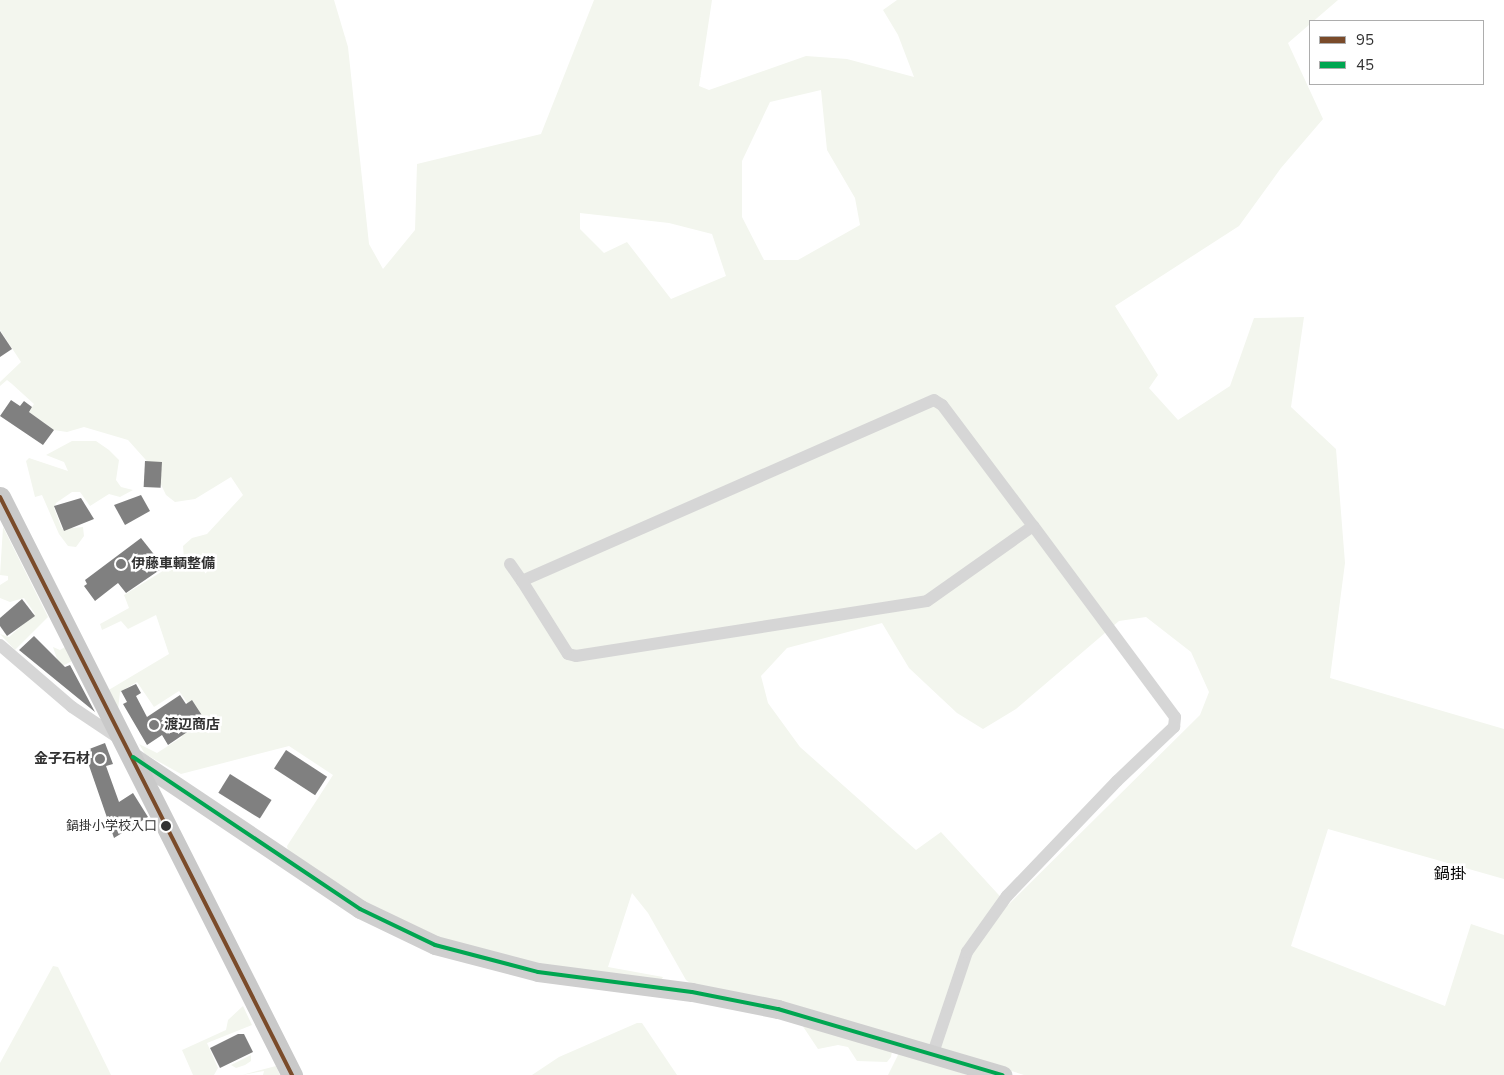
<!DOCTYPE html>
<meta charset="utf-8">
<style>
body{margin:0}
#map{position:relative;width:1504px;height:1075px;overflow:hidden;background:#fff;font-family:"Nunito Sans","Noto Sans JP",sans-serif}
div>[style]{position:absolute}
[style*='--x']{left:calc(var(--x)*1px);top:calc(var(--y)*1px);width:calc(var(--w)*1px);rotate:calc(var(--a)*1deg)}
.green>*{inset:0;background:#f3f6ee}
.building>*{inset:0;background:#808080;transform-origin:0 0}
.street>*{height:12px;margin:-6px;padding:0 6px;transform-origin:6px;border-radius:6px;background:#d6d6d6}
.secondary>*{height:19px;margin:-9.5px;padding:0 9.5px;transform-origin:9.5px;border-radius:9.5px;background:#cfcfcf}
.primary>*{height:21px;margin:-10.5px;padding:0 10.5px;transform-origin:10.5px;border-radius:10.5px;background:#c9c9c9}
.bus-1>*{height:4px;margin:-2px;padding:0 2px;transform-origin:2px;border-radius:2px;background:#7a4b2a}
.bus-2>*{height:4px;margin:-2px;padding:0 2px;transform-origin:2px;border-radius:2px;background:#00a651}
.dots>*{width:14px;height:14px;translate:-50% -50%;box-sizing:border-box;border:2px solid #fff;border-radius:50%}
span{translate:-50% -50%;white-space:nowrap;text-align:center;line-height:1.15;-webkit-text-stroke:5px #fff;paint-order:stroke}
.bus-label{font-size:13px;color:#323232}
.right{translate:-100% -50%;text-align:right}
.poi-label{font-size:14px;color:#323232;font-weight:700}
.left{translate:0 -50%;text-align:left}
.quarter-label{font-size:16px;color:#000}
.legend{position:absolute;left:1309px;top:20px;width:175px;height:65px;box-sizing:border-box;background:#fff;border:1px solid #adadad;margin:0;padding:6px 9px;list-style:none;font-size:15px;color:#323232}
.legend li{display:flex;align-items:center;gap:10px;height:25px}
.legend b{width:25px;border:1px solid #adadad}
</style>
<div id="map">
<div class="green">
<i style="clip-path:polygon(evenodd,0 0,334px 0,348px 47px,369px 244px,383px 269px,415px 230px,417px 164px,541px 134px,594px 0,712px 0,699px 86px,709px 90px,806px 56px,847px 59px,914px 77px,898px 35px,883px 10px,897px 0,1338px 0,1288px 43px,1323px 119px,1281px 168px,1239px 226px,1115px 306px,1158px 375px,1149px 388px,1178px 420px,1230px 386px,1254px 318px,1304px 317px,1291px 407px,1336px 449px,1345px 563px,1330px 678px,1504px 729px,1504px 879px,1328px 829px,1291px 946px,1445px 1006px,1471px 924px,1504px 935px,1504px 1075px,1024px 1075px,909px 1039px,692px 984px,686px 980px,648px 913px,632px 893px,608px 967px,663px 977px,661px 981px,529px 962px,476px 951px,396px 923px,288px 851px,287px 846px,333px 775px,289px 746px,181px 774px,145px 754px,139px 744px,157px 753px,182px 737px,175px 724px,193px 711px,179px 691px,154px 707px,137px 682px,120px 692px,118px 710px,107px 691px,169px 654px,156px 615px,128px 629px,121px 621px,102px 630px,100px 624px,129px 608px,124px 595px,166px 569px,170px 571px,184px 559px,183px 546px,192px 538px,207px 534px,243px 495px,231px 477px,195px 499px,175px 502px,166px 495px,153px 468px,128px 440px,84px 427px,67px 432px,54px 430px,29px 412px,34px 404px,12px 384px,7px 380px,0 386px,0 382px,21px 362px,0 330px,0 0,821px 90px,827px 150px,855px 198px,860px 225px,798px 260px,764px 260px,742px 217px,742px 161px,770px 102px,821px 90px,0 0,580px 213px,669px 223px,712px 234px,726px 276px,671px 299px,627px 242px,604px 253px,580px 229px,580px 213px,0 0,1146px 617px,1191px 652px,1209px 692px,1200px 715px,1008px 905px,941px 832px,916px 850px,800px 747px,768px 703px,761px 676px,787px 648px,882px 623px,909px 668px,957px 713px,983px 729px,1016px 709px,1119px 621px,1146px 617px)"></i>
<i style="clip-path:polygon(72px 441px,96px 441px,109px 450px,119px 460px,116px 480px,121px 487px,133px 490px,120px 497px,109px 494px,90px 506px,80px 492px,72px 492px,56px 503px,54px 508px,62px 529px,83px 527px,84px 536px,76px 547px,68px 546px,59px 534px,42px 495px,35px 497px,26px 461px,29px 458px,68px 471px,64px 462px,46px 455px)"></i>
<i style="clip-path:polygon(3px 527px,48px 617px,15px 650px,0 634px,9px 637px,35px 614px,24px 598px,10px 602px,0 598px,0 585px,8px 580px,8px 576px,0 575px)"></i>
<i style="clip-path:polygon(53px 647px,60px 650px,65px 647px,72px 661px,47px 674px,58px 662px)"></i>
<i style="clip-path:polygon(53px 966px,58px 967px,111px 1075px,0 1075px,0 1063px)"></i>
<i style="clip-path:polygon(243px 1006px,252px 1025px,207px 1043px,218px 1068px,214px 1075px,193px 1075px,182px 1050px,226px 1030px,228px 1020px)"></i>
<i style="clip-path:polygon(800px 1022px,892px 1051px,891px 1057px,887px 1062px,857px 1061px,848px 1047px,838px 1045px,818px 1049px)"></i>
<i style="clip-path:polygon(637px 1023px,642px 1023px,677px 1075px,532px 1075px,559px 1057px)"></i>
<i style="clip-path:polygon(899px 1053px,927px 1061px,968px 1075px,888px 1075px)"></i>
<i style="clip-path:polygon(251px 1055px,251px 1061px,245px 1065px,236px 1068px,231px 1065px)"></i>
<i style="clip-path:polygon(276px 1066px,280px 1075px,263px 1075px,264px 1071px,242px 1075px)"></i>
</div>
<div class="building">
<i style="clip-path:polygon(0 331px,12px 349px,0 357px)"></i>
<i style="clip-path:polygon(11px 400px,20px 406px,24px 401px,32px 407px,29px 412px,54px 430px,43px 445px,0 416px)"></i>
<i style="left:145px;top:461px;width:17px;height:26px;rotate:3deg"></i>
<i style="clip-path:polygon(141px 495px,150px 511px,125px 525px,114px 505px)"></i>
<i style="clip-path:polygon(81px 498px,94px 519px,64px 531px,54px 506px)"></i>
<i style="clip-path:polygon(141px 538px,164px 567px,126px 593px,118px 583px,95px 601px,84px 586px,87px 584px,85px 580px)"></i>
<i style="clip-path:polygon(22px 599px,35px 616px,7px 636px,0 626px,0 618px)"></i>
<i style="clip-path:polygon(34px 636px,65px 667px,70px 665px,95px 712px,19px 650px)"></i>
<i style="clip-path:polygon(136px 684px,141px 693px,136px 696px,147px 717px,180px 695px,186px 704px,192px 700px,205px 720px,168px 745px,162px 735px,147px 745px,123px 704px,127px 702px,121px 691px)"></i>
<i style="clip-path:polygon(105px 743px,113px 764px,106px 766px,119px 802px,133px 793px,148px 817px,114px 838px,84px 751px)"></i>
<i style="left:286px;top:750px;width:49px;height:22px;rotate:33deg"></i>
<i style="left:230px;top:774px;width:49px;height:22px;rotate:32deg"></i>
<i style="clip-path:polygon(238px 1034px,244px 1034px,253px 1052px,220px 1068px,210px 1048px)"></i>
</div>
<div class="street">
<i style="--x:510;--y:564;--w:21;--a:55"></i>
<i style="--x:0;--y:645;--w:95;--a:40.7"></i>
<i style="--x:72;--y:707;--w:58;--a:33.7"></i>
<i style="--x:933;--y:1053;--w:107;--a:-71.4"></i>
<i style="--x:967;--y:952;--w:69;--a:-54.5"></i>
<i style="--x:1007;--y:896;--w:159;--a:-46.3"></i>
<i style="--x:1117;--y:781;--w:79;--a:-43.5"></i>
<i style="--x:1174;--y:727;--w:10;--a:-84"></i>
<i style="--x:1175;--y:717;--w:238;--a:-126.6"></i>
<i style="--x:1033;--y:526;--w:151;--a:-126.9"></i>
<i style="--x:942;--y:405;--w:9;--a:-148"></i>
<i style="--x:934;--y:400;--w:450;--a:156.3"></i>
<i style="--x:522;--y:581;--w:86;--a:57.8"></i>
<i style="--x:568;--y:654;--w:8;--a:14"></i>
<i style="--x:576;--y:656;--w:355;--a:-8.9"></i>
<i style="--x:927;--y:601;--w:130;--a:-35.3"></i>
</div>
<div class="secondary">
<i style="--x:133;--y:757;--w:273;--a:33.8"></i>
<i style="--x:360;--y:909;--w:83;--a:25.6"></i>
<i style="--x:435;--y:945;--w:106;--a:14.7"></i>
<i style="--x:538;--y:972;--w:155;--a:7.4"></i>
<i style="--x:692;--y:992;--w:88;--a:11.2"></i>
<i style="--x:778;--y:1009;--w:234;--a:16.4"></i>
</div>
<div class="primary">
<i style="--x:0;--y:497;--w:648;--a:63.2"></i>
</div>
<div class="bus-1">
<i style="--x:0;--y:497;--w:648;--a:63.2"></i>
</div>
<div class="bus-2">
<i style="--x:133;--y:757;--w:273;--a:33.8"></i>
<i style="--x:360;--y:909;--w:83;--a:25.6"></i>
<i style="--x:435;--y:945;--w:106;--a:14.7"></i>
<i style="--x:538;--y:972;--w:155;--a:7.4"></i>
<i style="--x:692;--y:992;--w:88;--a:11.2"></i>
<i style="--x:778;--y:1009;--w:234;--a:16.4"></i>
</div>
<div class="dots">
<i style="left:121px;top:564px;background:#7a7a7a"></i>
<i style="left:154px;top:725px;background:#7a7a7a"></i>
<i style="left:100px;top:759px;background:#7a7a7a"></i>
<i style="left:166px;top:826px;background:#323232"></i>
</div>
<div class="bus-label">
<span class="right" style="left:157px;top:826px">鍋掛小学校入口</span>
</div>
<div class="poi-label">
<span class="left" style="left:131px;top:564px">伊藤車輌整備</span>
<span class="left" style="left:164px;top:725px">渡辺商店</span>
<span class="right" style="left:90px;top:759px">金子石材</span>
</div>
<div class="quarter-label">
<span style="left:1450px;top:874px">鍋掛</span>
</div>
<ul class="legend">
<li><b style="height:6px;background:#7a4b2a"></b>95</li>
<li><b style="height:6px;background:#00a651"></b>45</li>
</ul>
</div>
